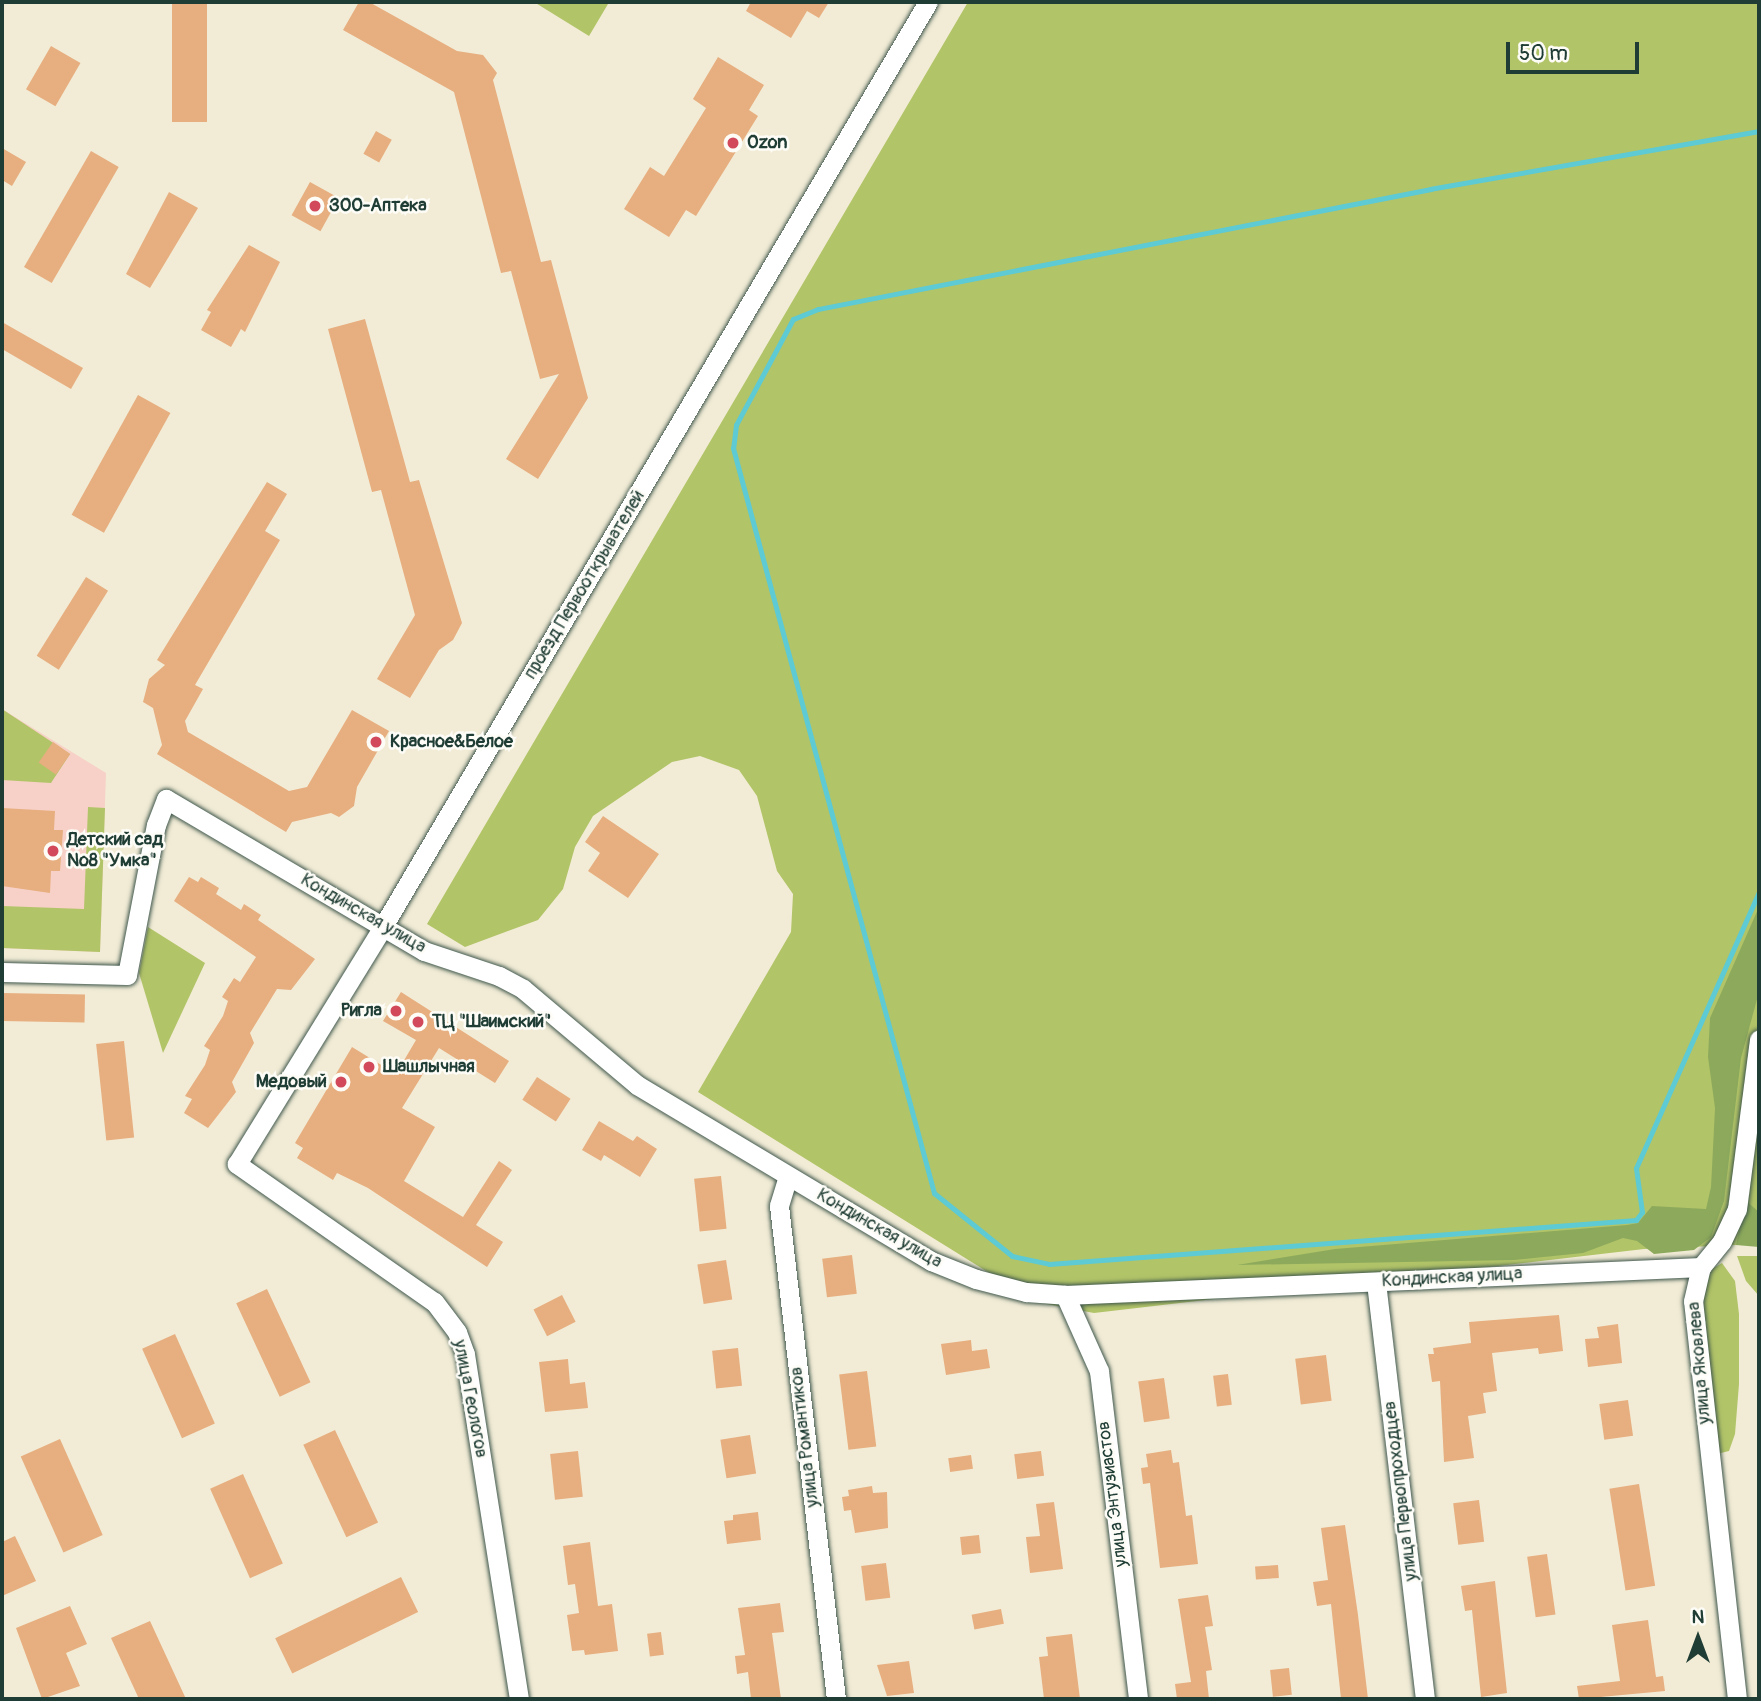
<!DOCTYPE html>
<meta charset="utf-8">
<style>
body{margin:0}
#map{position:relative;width:1761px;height:1701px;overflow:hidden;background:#f2ecd6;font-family:Pangolin,sans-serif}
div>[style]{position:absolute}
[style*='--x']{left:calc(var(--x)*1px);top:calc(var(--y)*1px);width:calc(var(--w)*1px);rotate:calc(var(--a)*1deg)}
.built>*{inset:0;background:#f7d1c7}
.green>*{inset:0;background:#b2c468}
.forest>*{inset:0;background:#8daa5c}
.stream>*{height:5px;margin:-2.5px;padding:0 2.5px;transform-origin:2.5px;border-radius:2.5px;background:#5dcad4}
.building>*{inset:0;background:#e7ae7f;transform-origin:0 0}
.roads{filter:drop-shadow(0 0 2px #3f574c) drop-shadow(0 0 2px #3f574c)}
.street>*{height:19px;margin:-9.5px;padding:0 9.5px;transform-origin:9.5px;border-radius:9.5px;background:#fff}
.dots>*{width:19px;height:19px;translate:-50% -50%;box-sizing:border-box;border:4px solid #fdfcf7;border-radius:50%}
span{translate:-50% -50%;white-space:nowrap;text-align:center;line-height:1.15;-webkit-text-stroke:5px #fdfcf7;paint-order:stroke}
.poi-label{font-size:18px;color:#1f3d34;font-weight:700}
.left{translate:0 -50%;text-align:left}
.right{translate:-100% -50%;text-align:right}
.street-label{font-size:18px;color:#1f3d34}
.frame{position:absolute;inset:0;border:4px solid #1f3d34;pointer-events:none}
.north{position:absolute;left:1663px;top:1603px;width:70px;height:70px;-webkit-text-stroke:5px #fdfcf7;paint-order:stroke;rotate:0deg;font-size:19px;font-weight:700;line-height:28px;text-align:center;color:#1f3d34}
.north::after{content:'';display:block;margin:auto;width:24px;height:32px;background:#1f3d34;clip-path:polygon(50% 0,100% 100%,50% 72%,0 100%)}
.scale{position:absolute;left:1506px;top:42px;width:133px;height:32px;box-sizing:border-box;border:4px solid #1f3d34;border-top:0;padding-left:9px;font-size:21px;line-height:24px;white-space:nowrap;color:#1f3d34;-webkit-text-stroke:5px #fdfcf7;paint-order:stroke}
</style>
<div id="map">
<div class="built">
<i style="clip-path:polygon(2px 709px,106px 773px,100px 952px,2px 948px)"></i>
</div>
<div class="green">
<i style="clip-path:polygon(534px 2px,605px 2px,608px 4px,589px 36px)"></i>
<i style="clip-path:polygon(968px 2px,1759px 2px,1759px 1244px,1644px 1249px,1094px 1313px,1036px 1302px,698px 1092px,791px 932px,793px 894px,777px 871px,757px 796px,739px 770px,700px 756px,672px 762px,593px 816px,575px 847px,563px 889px,538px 920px,465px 947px,427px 924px)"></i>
<i style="clip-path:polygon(2px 709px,70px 754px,51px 783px,2px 780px)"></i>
<i style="clip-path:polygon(88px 807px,105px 808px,100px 952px,2px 948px,2px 906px,84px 909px)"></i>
<i style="clip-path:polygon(148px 927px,205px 963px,163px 1053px,139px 973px)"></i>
<i style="clip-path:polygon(1737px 1256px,1759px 1256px,1759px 1296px,1746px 1281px)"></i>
<i style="clip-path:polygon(1722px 1263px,1735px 1281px,1739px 1314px,1739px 1384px,1735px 1434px,1729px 1451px,1717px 1454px,1703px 1315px,1704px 1290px,1712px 1269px)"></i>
</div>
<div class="forest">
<i style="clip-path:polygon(1759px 907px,1759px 992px,1741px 1058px,1724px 1201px,1711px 1237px,1694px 1250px,1654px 1254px,1637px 1241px,1623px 1238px,1583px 1253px,1514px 1260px,1237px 1265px,1335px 1249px,1627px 1225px,1638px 1223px,1652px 1206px,1706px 1209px,1711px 1187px,1715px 1108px,1708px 1057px,1710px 1018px)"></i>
<i style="clip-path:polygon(1746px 1201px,1759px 1212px,1759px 1247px,1736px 1245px)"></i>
</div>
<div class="stream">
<i style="--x:1759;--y:131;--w:333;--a:170"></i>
<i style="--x:1431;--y:189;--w:625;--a:168.92"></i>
<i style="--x:818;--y:309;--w:27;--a:158"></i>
<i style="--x:793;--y:319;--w:120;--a:118.3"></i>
<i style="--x:736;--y:425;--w:23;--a:97"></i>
<i style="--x:733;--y:448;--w:772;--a:74.9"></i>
<i style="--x:934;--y:1193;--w:100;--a:38.9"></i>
<i style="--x:1012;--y:1256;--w:38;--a:12"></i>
<i style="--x:1049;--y:1264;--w:589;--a:-4.29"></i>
<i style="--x:1636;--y:1220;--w:10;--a:-53"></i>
<i style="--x:1642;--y:1212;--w:44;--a:-97.8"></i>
<i style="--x:1636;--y:1168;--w:302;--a:-66"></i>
</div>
<div class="building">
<i style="left:172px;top:2px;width:35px;height:120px"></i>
<i style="clip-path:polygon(359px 2px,369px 2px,457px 51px,483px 55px,497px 73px,493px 80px,541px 262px,551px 260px,588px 398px,538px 479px,506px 459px,559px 374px,540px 379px,511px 271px,501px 273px,454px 92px,343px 30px)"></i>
<i style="clip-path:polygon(751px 2px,829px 2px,819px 18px,807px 11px,791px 38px,746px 11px)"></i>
<i style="left:51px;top:46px;width:34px;height:50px;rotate:30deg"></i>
<i style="clip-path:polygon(718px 57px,764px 85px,749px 110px,758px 116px,696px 216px,686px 210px,669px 237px,624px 209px,650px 167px,664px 176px,706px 108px,693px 99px)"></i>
<i style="left:376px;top:131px;width:18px;height:26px;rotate:29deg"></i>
<i style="clip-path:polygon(2px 148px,26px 162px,12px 186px,2px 180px)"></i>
<i style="left:91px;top:151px;width:32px;height:134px;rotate:30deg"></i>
<i style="left:310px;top:182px;width:33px;height:38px;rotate:29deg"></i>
<i style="clip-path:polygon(169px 192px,198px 208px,150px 288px,126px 274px)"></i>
<i style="clip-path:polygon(249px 245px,280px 262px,245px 332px,241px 329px,231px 347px,201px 330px,211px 312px,207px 310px)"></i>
<i style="clip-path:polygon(365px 319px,410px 482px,419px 480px,462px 623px,453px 640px,439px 650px,410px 698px,377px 679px,415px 615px,381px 490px,372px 492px,328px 329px)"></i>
<i style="clip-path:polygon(2px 322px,83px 368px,71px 389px,2px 349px)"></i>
<i style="left:138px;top:395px;width:37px;height:137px;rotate:29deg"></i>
<i style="clip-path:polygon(267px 482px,287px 494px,265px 531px,280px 540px,195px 685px,203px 689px,185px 721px,188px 732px,289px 791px,307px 787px,352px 710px,389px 731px,357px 787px,354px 806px,339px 817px,331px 813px,292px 822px,286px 832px,157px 754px,162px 745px,153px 708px,143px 702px,149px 679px,165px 665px,157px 660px)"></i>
<i style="left:86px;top:577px;width:26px;height:93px;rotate:32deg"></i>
<i style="left:53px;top:742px;width:21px;height:25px;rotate:35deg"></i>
<i style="clip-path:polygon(2px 808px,55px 811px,54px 830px,63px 830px,60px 871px,51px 871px,50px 893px,2px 886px)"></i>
<i style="clip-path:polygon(603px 816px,659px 854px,628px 898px,588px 871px,600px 853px,585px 842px)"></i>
<i style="clip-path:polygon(189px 877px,198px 882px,201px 877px,219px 888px,216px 894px,241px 910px,244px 904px,261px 915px,258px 920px,315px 959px,291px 990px,277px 989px,250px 1033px,254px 1043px,232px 1082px,236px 1092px,208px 1128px,184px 1113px,192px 1099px,185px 1096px,205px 1065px,210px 1050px,204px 1046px,223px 1016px,228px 1001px,222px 997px,234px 978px,240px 982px,256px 957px,174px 901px)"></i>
<i style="clip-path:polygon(401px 992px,509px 1061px,495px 1083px,439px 1048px,402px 1108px,435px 1127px,404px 1181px,463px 1217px,499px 1161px,512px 1170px,476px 1225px,503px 1242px,487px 1267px,368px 1188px,337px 1173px,333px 1180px,297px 1158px,303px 1148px,295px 1143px,352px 1047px,396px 1074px,416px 1040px,383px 1021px)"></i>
<i style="left:2px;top:993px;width:83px;height:28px;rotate:1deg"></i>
<i style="left:124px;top:1041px;width:97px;height:28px;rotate:84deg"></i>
<i style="left:537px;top:1077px;width:40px;height:27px;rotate:33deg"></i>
<i style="clip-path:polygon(599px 1121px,633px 1141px,637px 1136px,657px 1149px,640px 1177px,604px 1155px,601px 1161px,582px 1150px)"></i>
<i style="left:721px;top:1176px;width:53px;height:27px;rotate:84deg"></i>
<i style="left:852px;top:1255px;width:39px;height:30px;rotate:83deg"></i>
<i style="left:726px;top:1260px;width:40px;height:29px;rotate:81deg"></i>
<i style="left:267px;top:1289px;width:103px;height:34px;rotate:65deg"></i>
<i style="left:562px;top:1295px;width:30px;height:32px;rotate:63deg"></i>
<i style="clip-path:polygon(1559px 1315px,1563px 1351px,1539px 1354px,1538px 1348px,1492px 1353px,1497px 1391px,1483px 1393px,1486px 1413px,1468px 1416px,1474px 1458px,1444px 1462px,1440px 1381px,1432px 1382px,1428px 1354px,1434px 1354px,1433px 1348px,1471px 1343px,1469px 1322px)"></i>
<i style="clip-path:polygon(1618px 1324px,1622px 1363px,1588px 1367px,1585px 1339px,1599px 1338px,1597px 1327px)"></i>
<i style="left:175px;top:1334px;width:98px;height:36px;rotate:66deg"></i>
<i style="clip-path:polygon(971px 1340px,972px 1351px,987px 1349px,990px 1368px,946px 1375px,941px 1344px)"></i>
<i style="left:738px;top:1348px;width:38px;height:26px;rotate:84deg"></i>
<i style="left:1326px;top:1355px;width:46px;height:31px;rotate:83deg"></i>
<i style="clip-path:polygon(568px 1359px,570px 1384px,585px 1382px,588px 1408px,545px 1412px,539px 1362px)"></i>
<i style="left:867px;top:1371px;width:76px;height:28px;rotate:83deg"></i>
<i style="left:1228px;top:1374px;width:31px;height:15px;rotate:83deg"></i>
<i style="left:1164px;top:1378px;width:41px;height:26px;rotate:82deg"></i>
<i style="left:1628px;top:1400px;width:36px;height:29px;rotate:82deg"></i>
<i style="left:335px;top:1430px;width:102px;height:35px;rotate:65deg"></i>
<i style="left:750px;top:1435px;width:39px;height:30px;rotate:81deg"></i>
<i style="left:60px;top:1439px;width:105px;height:43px;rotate:66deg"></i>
<i style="clip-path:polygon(1171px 1450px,1173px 1463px,1179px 1462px,1186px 1516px,1192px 1515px,1198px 1564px,1160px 1568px,1150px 1483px,1143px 1484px,1141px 1468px,1148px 1467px,1146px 1454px)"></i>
<i style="left:578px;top:1451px;width:46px;height:28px;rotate:84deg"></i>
<i style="left:1041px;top:1451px;width:25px;height:27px;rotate:83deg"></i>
<i style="left:971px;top:1455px;width:14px;height:23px;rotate:82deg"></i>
<i style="left:243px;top:1474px;width:98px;height:36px;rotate:66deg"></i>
<i style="left:1639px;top:1484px;width:103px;height:30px;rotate:81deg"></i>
<i style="clip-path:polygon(872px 1486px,873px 1493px,887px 1492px,888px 1528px,855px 1533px,851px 1510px,844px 1511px,842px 1497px,849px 1496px,848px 1490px)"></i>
<i style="left:1479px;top:1500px;width:42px;height:26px;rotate:83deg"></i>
<i style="clip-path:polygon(1054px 1502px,1063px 1569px,1030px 1573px,1026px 1537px,1040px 1536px,1036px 1504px)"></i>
<i style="clip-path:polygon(758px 1512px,761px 1540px,727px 1544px,724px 1521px,733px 1520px,733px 1515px)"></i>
<i style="clip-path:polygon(1345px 1525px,1358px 1615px,1368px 1699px,1341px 1699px,1331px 1604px,1317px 1606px,1313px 1582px,1328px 1580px,1321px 1528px)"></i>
<i style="left:979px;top:1535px;width:18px;height:19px;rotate:84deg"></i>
<i style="clip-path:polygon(15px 1536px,36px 1581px,2px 1596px,2px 1542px)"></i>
<i style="clip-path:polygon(590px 1542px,598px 1606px,612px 1604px,618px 1651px,585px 1655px,584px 1650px,572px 1651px,567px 1615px,579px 1613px,575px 1584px,568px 1585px,563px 1546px)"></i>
<i style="left:1547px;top:1554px;width:61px;height:20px;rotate:82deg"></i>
<i style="left:886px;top:1563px;width:35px;height:25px;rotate:83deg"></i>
<i style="left:1278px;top:1565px;width:13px;height:23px;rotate:86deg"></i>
<i style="left:401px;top:1577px;width:39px;height:140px;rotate:64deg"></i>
<i style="clip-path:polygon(1495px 1581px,1507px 1693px,1481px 1697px,1472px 1610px,1465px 1611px,1461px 1586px)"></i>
<i style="clip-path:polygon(1208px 1595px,1213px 1626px,1205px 1627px,1212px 1670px,1206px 1671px,1209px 1699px,1177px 1699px,1175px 1684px,1191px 1682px,1178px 1599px)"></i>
<i style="clip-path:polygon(780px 1603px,784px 1632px,772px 1633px,781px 1699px,751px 1699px,748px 1672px,737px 1674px,735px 1656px,745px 1655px,738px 1608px)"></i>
<i style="clip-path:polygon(70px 1606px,87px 1644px,66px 1653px,80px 1686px,42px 1699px,16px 1628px)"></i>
<i style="left:1001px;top:1609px;width:15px;height:30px;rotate:79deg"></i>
<i style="clip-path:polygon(1648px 1620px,1656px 1677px,1663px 1676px,1665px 1691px,1579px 1699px,1577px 1686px,1620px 1681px,1612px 1625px)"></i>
<i style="clip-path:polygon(150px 1621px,186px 1699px,139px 1699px,111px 1638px)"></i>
<i style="left:661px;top:1632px;width:23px;height:14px;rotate:83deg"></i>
<i style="clip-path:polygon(1072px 1634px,1080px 1699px,1044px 1699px,1039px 1657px,1048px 1656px,1046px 1637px)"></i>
<i style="clip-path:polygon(909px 1661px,914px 1693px,887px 1696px,877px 1665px)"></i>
<i style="left:1289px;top:1668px;width:27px;height:19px;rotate:84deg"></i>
</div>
<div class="roads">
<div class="street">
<i style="--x:2;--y:972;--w:125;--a:1.4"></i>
<i style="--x:127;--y:975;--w:153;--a:-79.1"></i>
<i style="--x:156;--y:825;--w:28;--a:-69"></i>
<i style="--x:166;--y:799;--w:299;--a:30.5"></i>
<i style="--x:424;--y:951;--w:79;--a:18.4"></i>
<i style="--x:499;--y:976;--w:27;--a:28"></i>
<i style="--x:523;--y:989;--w:149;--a:40.1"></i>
<i style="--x:637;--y:1085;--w:343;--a:30.9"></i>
<i style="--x:931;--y:1261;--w:48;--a:21.8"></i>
<i style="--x:976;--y:1279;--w:52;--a:14.6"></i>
<i style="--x:1026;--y:1292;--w:39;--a:4"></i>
<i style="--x:1065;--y:1295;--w:637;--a:-2.52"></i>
<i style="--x:788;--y:1176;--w:31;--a:107"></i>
<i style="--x:779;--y:1206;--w:496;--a:83.4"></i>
<i style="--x:1376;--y:1282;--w:420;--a:83.3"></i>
<i style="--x:1065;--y:1295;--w:83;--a:65.9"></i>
<i style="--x:1099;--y:1371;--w:330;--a:83.2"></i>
<i style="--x:519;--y:1699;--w:349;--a:-98.9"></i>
<i style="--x:465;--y:1354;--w:23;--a:-110"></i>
<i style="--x:457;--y:1332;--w:38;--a:-127"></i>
<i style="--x:434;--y:1302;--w:241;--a:-145"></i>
<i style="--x:237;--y:1164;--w:277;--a:-58.4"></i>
<i style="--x:382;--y:928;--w:1075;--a:-59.48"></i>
<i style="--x:1737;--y:1699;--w:400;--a:-96.3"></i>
<i style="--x:1693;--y:1301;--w:35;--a:-77"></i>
<i style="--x:1701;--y:1267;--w:33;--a:-51"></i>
<i style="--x:1722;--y:1241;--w:35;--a:-65"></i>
<i style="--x:1737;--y:1209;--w:171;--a:-82.6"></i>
</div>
</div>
<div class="dots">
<i style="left:733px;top:143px;background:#d1495b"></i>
<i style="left:315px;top:206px;background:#d1495b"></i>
<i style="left:376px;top:742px;background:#d1495b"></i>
<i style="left:53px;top:851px;background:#d1495b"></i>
<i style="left:396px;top:1011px;background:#d1495b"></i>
<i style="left:418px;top:1022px;background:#d1495b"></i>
<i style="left:369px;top:1067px;background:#d1495b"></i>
<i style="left:341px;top:1082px;background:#d1495b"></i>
</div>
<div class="poi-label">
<span class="left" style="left:747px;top:143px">Ozon</span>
<span class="left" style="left:329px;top:206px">ЗОО-Аптека</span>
<span class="left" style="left:390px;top:742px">Красное&amp;Белое</span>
<span class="left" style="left:67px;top:851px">Детский сад<br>№8 "Умка"</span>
<span class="right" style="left:382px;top:1011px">Ригла</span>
<span class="left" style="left:432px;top:1022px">ТЦ "Шаимский"</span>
<span class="left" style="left:383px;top:1067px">Шашлычная</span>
<span class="right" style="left:327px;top:1082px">Медовый</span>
</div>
<div class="street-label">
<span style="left:585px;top:585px;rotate:-59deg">проезд Первооткрывателей</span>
<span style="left:363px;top:914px;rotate:30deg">Кондинская улица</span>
<span style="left:879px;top:1229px;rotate:30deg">Кондинская улица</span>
<span style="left:1452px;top:1278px;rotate:-3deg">Кондинская улица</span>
<span style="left:1700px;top:1363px;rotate:-95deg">улица Яковлева</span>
<span style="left:470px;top:1399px;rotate:79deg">улица Геологов</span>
<span style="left:805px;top:1437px;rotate:-97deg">улица Романтиков</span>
<span style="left:1401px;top:1491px;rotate:-97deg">улица Первопроходцев</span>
<span style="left:1113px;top:1494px;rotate:-97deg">улица Энтузиастов</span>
</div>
<div class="frame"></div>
<div class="north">N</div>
<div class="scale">50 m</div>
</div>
